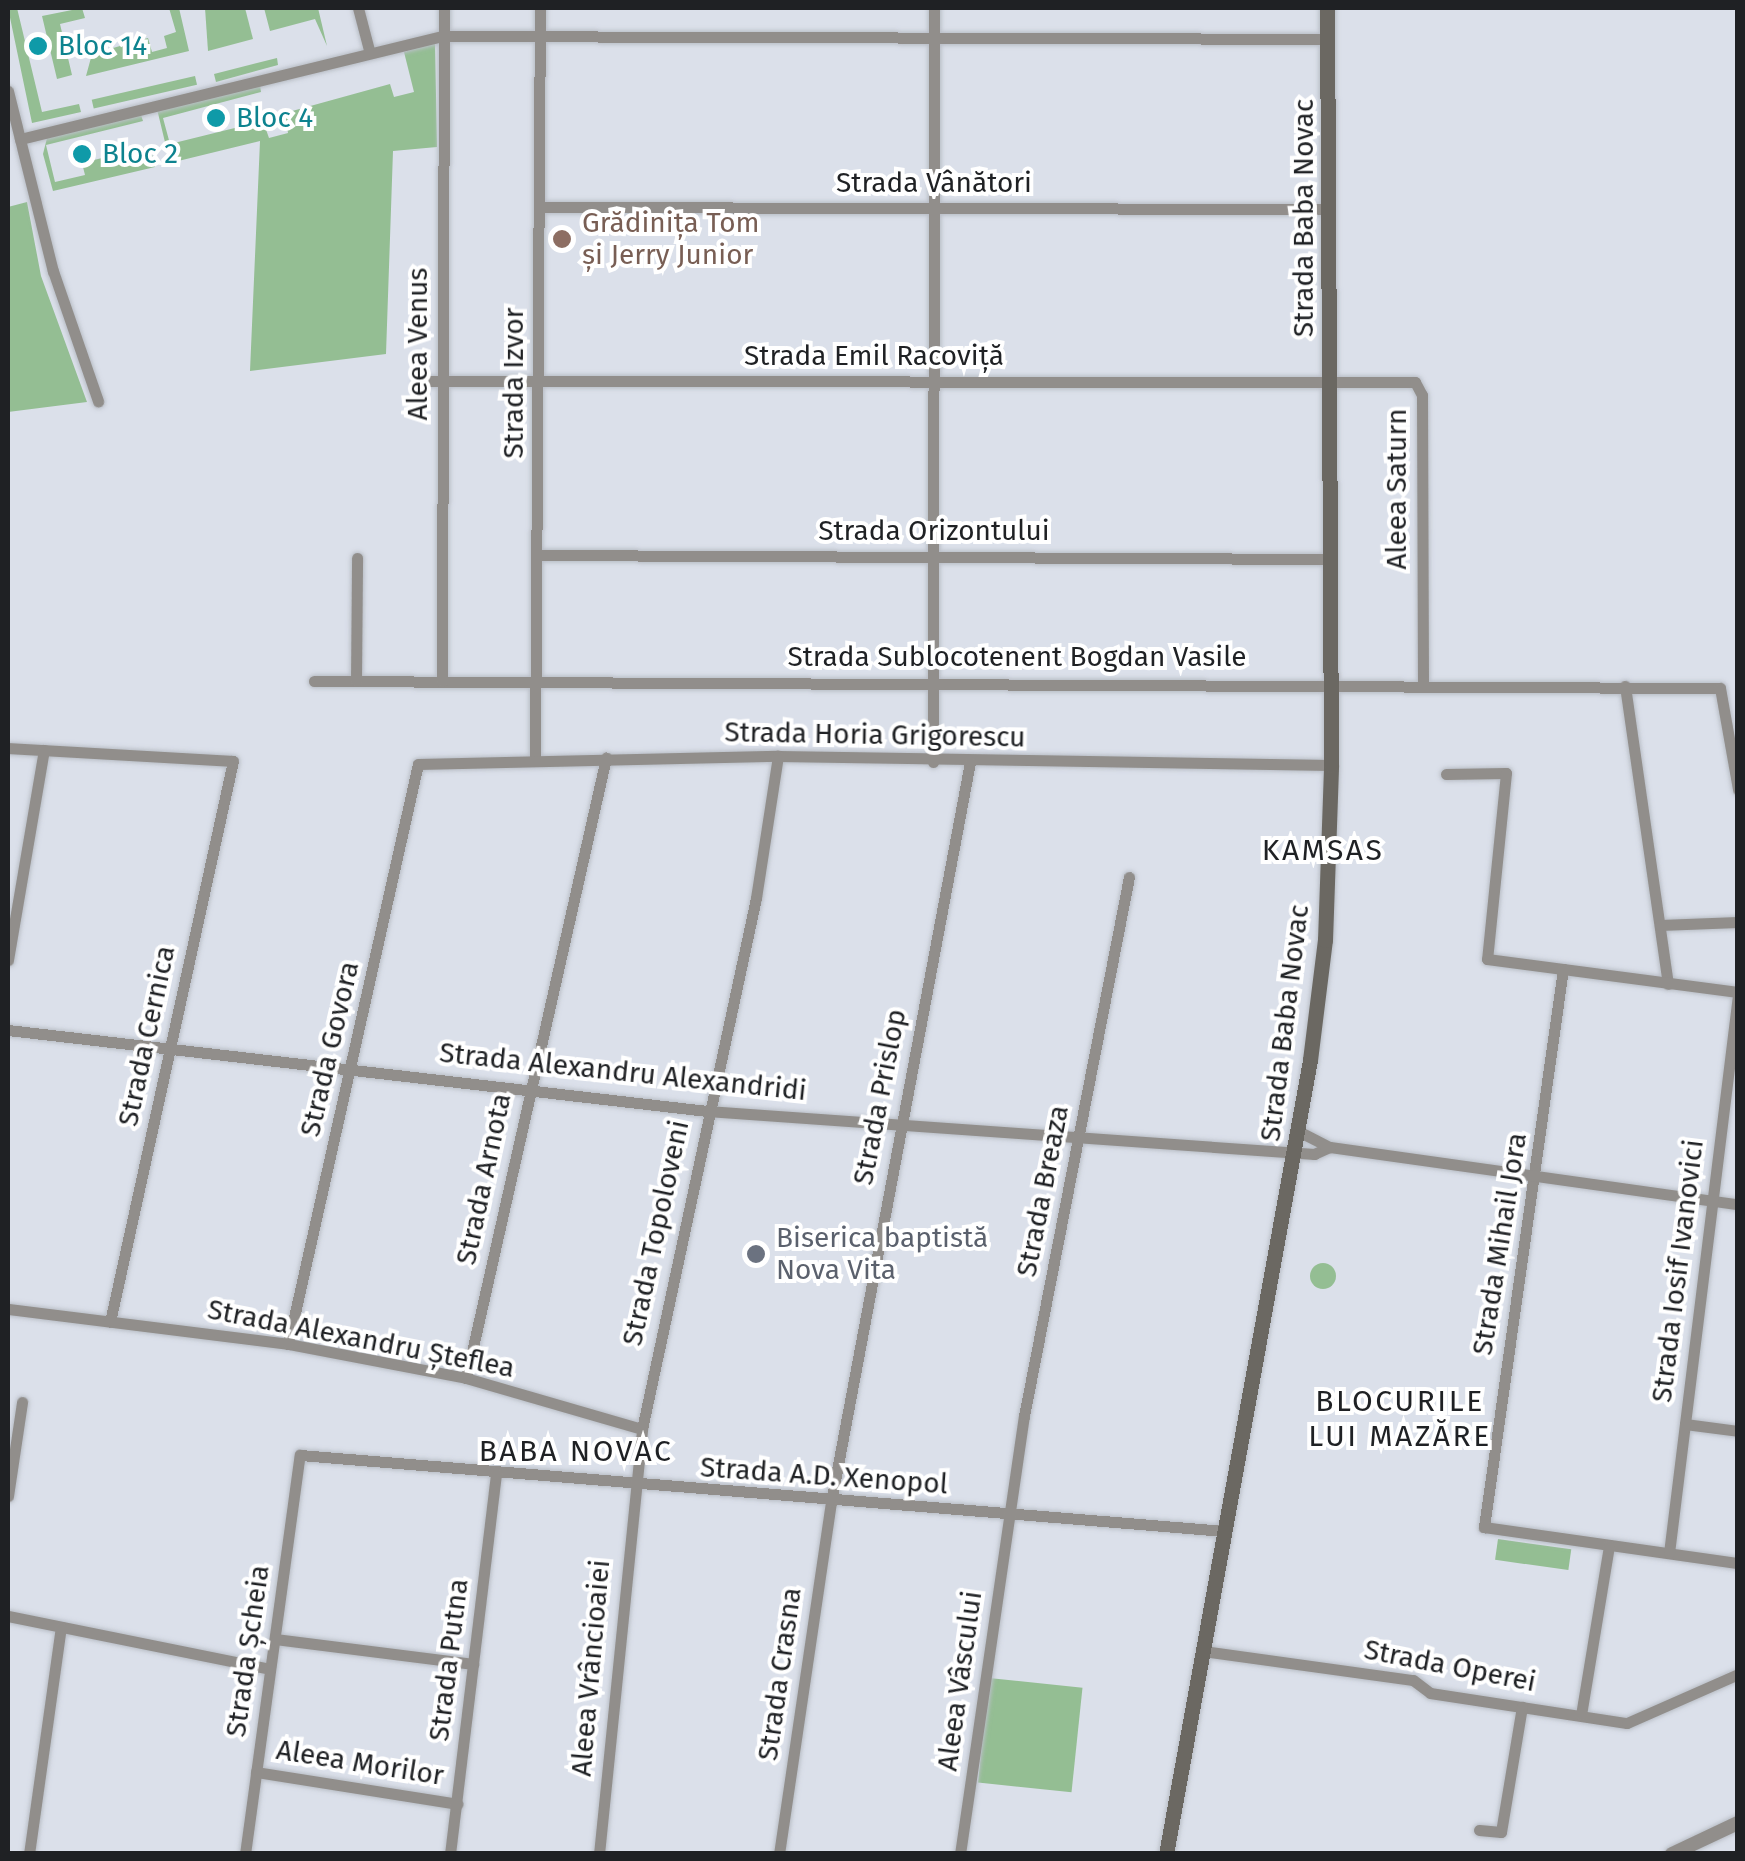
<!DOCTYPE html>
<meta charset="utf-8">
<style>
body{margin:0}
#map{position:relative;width:1745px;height:1861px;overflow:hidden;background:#dbe0ea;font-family:"Fira Sans",sans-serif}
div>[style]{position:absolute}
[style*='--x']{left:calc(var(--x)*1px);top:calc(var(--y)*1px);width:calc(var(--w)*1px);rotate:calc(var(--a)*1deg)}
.green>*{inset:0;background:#94be93;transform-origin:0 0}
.round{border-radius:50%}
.roads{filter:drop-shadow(0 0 2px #b9bec6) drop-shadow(0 0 2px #b9bec6)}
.minor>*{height:11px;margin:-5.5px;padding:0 5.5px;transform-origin:5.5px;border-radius:5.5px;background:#918e8b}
.tertiary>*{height:14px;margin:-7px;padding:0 7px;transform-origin:7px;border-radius:7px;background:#918e8b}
.secondary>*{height:15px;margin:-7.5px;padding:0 7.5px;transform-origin:7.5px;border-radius:7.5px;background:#6b6862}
.dots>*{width:28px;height:28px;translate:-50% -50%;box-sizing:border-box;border:5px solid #fff;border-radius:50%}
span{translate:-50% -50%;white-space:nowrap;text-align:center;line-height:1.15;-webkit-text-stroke:8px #fff;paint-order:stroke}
.culture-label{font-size:28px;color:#0d838f}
.left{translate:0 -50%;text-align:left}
.street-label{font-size:28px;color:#1f2124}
.education-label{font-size:28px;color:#785e54}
.worship-label{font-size:28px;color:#5b616d}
.neighbourhood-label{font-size:30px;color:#1f2124;letter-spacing:2.5px}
.frame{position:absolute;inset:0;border:10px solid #1f2124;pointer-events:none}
</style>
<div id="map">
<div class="green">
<i style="clip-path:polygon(8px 8px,17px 8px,42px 112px,79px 104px,81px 112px,32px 123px)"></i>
<i style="clip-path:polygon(82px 8px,85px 18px,60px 24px,72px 75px,57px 79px,42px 16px)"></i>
<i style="clip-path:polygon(169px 8px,179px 8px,189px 51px,86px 76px,92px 54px,148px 38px,152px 52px,167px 48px,164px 36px,176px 32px)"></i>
<i style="clip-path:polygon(205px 8px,245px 8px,253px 39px,208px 51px)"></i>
<i style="clip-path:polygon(264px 8px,318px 8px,327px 46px,315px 19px,270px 31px)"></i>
<i style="clip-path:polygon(435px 43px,437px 147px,393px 151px,386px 354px,250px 371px,260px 141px,170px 163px,157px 109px,260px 85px,261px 92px,163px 118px,170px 144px,263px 121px,269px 138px,288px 133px,285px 113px,390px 84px,394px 97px,414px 92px,404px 52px)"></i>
<i style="clip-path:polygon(277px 58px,278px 65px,216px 82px,214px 74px)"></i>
<i style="left:195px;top:76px;width:9px;height:106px;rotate:77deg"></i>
<i style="clip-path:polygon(141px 115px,143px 121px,46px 145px,55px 182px,85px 175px,82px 163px,150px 146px,155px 167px,53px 191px,43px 154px,47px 138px)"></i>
<i style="clip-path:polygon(27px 202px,41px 276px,87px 402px,8px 412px,8px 207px)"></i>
<i class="round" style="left:1310px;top:1263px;width:26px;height:26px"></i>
<i style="left:1498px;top:1539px;width:74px;height:21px;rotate:8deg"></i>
<i style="left:989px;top:1678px;width:94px;height:105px;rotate:6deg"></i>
</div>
<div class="roads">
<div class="minor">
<i style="--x:358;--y:8;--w:43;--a:75.3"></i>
<i style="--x:8;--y:91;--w:186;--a:76"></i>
<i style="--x:53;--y:271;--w:138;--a:70.9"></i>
<i style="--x:20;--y:139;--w:436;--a:-13.7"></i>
<i style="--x:444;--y:36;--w:884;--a:0.19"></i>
<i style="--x:540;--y:207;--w:788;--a:0.15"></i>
<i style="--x:419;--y:381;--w:996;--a:0.06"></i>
<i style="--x:1415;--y:382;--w:15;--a:62"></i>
<i style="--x:1422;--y:395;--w:289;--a:89.8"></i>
<i style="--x:538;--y:555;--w:793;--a:0.29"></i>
<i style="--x:314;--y:681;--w:1406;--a:0.29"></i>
<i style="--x:1720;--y:688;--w:103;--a:79.9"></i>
<i style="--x:356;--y:681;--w:123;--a:-89.5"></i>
<i style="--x:442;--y:681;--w:673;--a:-89.83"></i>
<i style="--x:1625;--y:686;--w:301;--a:81.8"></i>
<i style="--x:8;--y:748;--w:225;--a:3.3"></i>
<i style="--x:233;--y:761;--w:574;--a:102.37"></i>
<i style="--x:535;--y:758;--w:750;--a:-89.62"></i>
<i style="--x:933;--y:762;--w:754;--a:-89.92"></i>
<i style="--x:1446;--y:774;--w:60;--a:-1"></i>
<i style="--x:1506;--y:773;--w:187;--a:95.8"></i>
<i style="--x:1487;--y:959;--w:253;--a:7.5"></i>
<i style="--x:1660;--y:925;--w:78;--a:-2.2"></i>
<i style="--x:8;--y:960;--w:213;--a:-80.3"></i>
<i style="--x:1563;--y:969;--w:564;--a:98.06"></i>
<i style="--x:1484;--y:1527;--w:257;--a:8.1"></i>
<i style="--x:8;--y:1030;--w:704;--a:6.61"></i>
<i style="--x:707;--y:1111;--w:609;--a:4.05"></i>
<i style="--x:1314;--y:1154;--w:17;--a:-24"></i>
<i style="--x:1330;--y:1147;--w:412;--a:8"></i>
<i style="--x:1298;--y:1131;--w:36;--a:27"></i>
<i style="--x:8;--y:1309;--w:282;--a:7.1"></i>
<i style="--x:288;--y:1344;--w:181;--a:10.8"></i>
<i style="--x:466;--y:1378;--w:183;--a:16.2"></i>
<i style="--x:288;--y:1344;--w:594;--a:-77.37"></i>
<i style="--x:418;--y:764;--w:360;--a:-1.3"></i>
<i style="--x:778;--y:756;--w:553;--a:0.93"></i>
<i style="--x:466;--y:1378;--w:636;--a:-77.28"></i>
<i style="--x:1685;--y:1424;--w:53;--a:7.5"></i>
<i style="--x:8;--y:1496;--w:95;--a:-81.5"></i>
<i style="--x:1669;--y:1553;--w:562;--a:-82.95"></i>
<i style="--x:8;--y:1616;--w:267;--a:11.4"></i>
<i style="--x:275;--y:1639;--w:200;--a:7.2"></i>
<i style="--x:1203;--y:1651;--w:212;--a:7.9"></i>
<i style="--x:1413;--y:1680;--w:21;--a:37"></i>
<i style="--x:1430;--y:1693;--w:199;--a:8.7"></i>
<i style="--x:1627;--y:1723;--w:121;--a:-23.8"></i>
<i style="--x:1581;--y:1715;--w:172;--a:-80.6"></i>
<i style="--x:256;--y:1772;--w:204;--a:9"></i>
<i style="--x:1479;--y:1830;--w:22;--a:5"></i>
<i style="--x:1501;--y:1832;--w:127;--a:-80.5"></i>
<i style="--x:29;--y:1854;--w:229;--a:-82"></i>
<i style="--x:245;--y:1854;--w:403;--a:-82.2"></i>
<i style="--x:300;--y:1455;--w:928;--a:4.7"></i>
<i style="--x:450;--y:1854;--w:384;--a:-83.1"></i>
<i style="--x:599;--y:1854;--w:427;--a:-84.2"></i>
<i style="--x:642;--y:1429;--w:543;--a:-77.88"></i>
<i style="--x:756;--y:898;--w:144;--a:-81.2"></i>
<i style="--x:779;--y:1854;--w:356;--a:-81.6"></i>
<i style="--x:831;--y:1502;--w:753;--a:-79.36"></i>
<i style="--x:960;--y:1854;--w:443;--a:-81.7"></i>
<i style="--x:1024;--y:1416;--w:549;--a:-78.98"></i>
</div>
<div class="tertiary">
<i style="--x:1672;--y:1854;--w:73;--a:-25.2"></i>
</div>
<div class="secondary">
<i style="--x:1166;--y:1854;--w:807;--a:-79.72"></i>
<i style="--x:1310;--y:1060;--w:121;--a:-82.9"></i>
<i style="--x:1325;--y:940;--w:175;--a:-88"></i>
<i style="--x:1331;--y:765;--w:757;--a:-90.3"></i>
</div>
</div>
<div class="dots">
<i style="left:38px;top:46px;background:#0f9aa8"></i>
<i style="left:216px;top:118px;background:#0f9aa8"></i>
<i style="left:82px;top:154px;background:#0f9aa8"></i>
<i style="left:562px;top:239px;background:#8d6e63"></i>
<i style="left:756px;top:1254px;background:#6b7280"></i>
</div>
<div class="culture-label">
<span class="left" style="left:58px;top:46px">Bloc 14</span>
<span class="left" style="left:236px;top:118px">Bloc 4</span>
<span class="left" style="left:102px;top:154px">Bloc 2</span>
</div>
<div class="street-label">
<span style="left:934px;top:183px">Strada Vânători</span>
<span style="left:1304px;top:218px;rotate:-90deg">Strada Baba Novac</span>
<span style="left:418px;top:344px;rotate:-90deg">Aleea Venus</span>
<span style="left:874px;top:356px">Strada Emil Racoviță</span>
<span style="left:514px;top:383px;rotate:-90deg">Strada Izvor</span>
<span style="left:1397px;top:489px;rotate:-90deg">Aleea Saturn</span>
<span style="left:934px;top:531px">Strada Orizontului</span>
<span style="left:1017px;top:657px">Strada Sublocotenent Bogdan Vasile</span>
<span style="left:875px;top:735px;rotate:1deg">Strada Horia Grigorescu</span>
<span style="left:1285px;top:1023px;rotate:-83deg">Strada Baba Novac</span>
<span style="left:147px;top:1036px;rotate:-78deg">Strada Cernica</span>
<span style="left:330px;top:1049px;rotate:-77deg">Strada Govora</span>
<span style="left:623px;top:1072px;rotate:6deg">Strada Alexandru Alexandridi</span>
<span style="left:880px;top:1097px;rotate:-79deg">Strada Prislop</span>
<span style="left:484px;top:1179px;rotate:-78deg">Strada Arnota</span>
<span style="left:1043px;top:1191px;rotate:-79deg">Strada Breaza</span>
<span style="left:656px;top:1233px;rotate:-78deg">Strada Topoloveni</span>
<span style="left:1500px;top:1244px;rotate:-81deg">Strada Mihail Jora</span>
<span style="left:1678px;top:1271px;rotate:-83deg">Strada Iosif Ivanovici</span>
<span style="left:361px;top:1339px;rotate:11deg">Strada Alexandru Șteflea</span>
<span style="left:824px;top:1476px;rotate:4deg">Strada A.D. Xenopol</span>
<span style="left:248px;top:1651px;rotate:-82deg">Strada Șcheia</span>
<span style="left:449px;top:1660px;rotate:-83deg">Strada Putna</span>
<span style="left:1450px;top:1666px;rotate:11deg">Strada Operei</span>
<span style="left:591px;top:1668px;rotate:-85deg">Aleea Vrâncioaiei</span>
<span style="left:780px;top:1674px;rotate:-82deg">Strada Crasna</span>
<span style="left:960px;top:1681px;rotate:-82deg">Aleea Vâscului</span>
<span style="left:360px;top:1763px;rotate:9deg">Aleea Morilor</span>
</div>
<div class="education-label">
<span class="left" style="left:582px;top:239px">Grădinița Tom<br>și Jerry Junior</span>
</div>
<div class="worship-label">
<span class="left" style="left:776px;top:1254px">Biserica baptistă<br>Nova Vita</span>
</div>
<div class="neighbourhood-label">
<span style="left:1323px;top:850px">KAMSAS</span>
<span style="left:1400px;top:1418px">BLOCURILE<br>LUI MAZĂRE</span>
<span style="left:576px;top:1451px">BABA NOVAC</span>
</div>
<div class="frame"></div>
</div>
